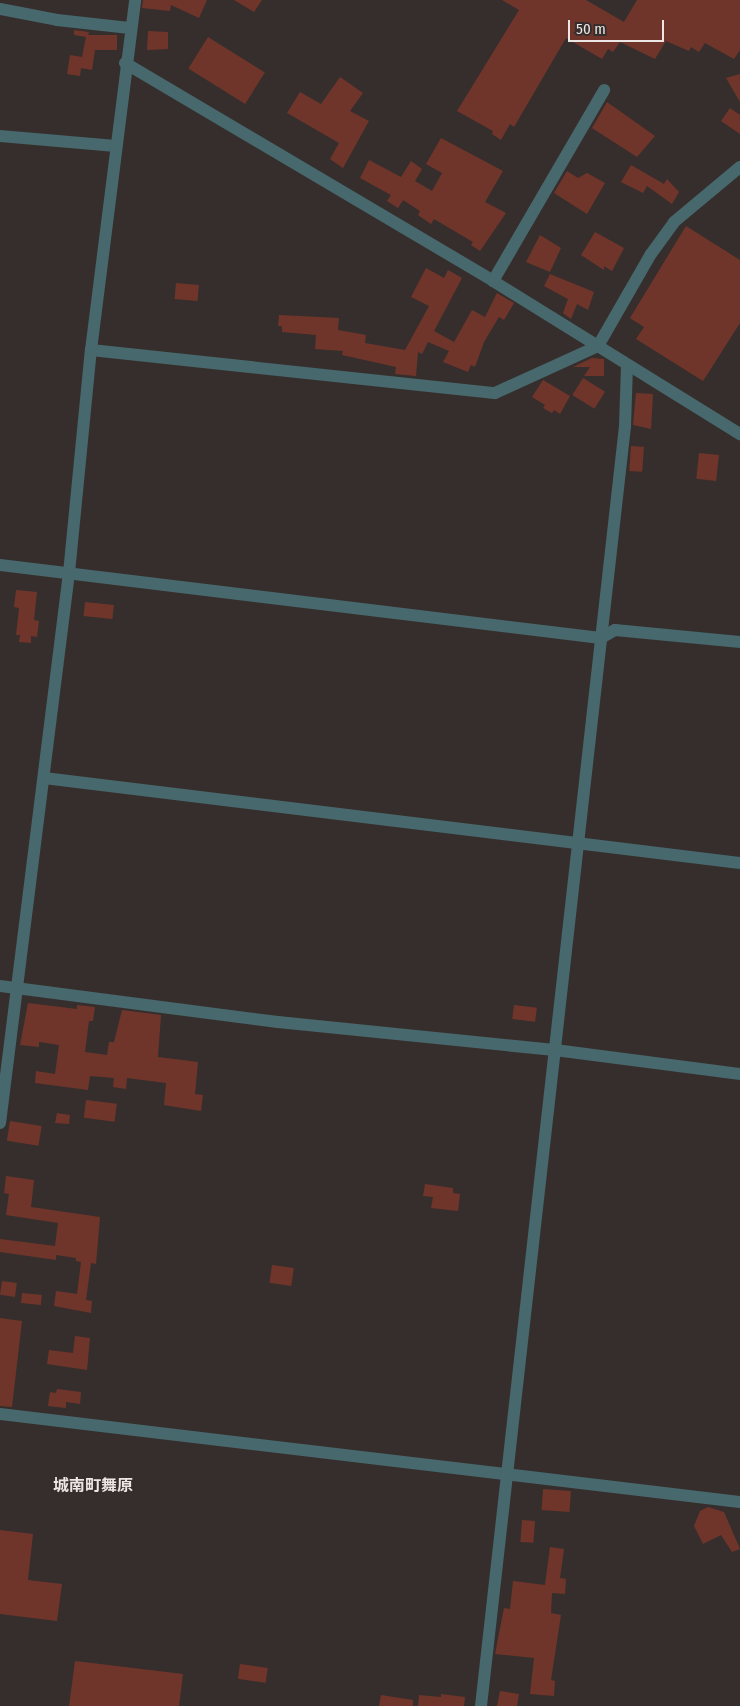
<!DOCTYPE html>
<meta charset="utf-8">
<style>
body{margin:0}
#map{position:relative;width:740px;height:1706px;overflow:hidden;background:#362e2c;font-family:"Fira Sans Condensed","Noto Sans JP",sans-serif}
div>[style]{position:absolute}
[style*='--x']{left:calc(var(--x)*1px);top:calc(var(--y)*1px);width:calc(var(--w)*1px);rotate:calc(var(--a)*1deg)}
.building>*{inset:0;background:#70352a;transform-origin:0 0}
.minor>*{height:12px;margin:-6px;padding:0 6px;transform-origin:6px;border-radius:6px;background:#47686c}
span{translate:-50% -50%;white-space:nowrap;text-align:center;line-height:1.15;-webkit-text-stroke:4px #362e2c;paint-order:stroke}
.quarter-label{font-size:16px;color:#ece6e5;font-weight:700}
.scale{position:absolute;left:568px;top:20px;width:96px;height:22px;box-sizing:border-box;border:2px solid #ece6e5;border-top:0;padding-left:6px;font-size:15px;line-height:18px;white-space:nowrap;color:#ece6e5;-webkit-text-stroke:4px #362e2c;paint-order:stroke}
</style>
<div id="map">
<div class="building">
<i style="clip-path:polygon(143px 0,207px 0,199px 18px,171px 5px,170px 11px,142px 8px)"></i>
<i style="clip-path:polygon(234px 0,262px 0,254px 12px)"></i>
<i style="clip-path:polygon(502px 0,586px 0,624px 22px,637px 0,740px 0,740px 50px,734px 59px,705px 43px,699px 52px,691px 47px,689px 51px,666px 41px,655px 59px,620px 42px,613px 52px,608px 49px,602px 59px,566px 38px,514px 127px,510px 124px,501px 140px,492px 134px,493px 131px,457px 111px,519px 10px)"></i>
<i style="clip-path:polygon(74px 30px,89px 32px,88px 35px,117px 35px,117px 50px,95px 50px,92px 70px,81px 68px,80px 76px,67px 74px,70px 55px,82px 57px,86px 37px,74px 35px)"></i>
<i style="clip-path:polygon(148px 31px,168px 32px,168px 49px,147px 50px)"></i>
<i style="left:208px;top:37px;width:67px;height:37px;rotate:32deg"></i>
<i style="clip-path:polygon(740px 74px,740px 102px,726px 78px)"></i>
<i style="clip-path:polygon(340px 77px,363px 93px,350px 111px,369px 121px,343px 168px,330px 159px,339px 143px,287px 113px,300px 92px,321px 104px)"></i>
<i style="clip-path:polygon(607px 102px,655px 136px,637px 157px,592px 128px)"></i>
<i style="clip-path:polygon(730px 108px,740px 115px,740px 134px,721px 121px)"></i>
<i style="clip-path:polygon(441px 138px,503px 171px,485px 202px,506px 213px,480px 251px,471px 245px,473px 242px,434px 219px,431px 224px,418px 215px,420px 211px,403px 200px,398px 208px,387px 201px,391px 195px,360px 178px,369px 160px,401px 177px,411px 161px,422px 169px,415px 181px,432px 191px,442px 173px,426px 164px)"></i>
<i style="clip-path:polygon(631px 165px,664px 184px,667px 179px,679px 192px,672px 204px,647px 186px,643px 193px,621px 182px)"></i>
<i style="clip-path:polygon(567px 171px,578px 178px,587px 173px,605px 183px,587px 214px,554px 193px)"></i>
<i style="clip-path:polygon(686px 226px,740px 260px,740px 323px,703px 381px,636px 339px,644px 327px,630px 318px)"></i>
<i style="clip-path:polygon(595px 232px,624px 248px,612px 271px,604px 266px,604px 270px,581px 255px)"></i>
<i style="clip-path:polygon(540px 235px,561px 248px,550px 272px,526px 262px)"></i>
<i style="clip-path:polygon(426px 268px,444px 278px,448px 270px,462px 278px,434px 331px,454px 342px,472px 310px,485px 317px,497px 293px,514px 303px,504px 320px,499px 317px,484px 342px,475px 367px,471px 365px,468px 372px,443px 362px,449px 351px,428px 342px,422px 354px,418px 352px,416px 376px,395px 374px,396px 367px,342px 355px,343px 351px,315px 349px,316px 335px,282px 332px,282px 326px,278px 326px,279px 315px,339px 318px,338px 330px,366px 335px,365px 343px,405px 350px,429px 306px,411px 297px)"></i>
<i style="clip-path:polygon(550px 274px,594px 292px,588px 310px,577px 304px,571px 319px,563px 313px,568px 299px,544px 286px)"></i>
<i style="left:176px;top:283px;width:23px;height:16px;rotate:5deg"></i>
<i style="clip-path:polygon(592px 358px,604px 359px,604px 376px,584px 376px,590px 367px,573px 367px)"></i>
<i style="left:583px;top:378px;width:26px;height:20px;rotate:32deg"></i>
<i style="clip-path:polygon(543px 380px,570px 396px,560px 414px,554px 410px,552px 413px,543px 408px,545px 405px,532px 397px)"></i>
<i style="clip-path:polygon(636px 393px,653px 394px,651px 429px,633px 425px)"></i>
<i style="left:631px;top:446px;width:13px;height:25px;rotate:4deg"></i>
<i style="left:699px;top:453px;width:20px;height:26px;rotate:6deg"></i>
<i style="clip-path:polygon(16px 590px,37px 592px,34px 620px,39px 621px,37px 637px,31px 636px,31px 643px,19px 642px,20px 635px,16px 635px,19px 608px,14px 607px)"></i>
<i style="left:85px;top:602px;width:29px;height:14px;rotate:6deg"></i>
<i style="clip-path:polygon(28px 1003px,77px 1009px,77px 1005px,95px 1007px,93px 1021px,89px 1021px,85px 1052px,107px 1055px,109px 1042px,114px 1042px,122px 1010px,161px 1015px,158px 1057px,198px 1062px,195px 1094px,203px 1095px,201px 1111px,164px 1105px,166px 1083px,127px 1078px,126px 1089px,113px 1087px,114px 1078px,90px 1076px,88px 1090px,35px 1083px,36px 1071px,55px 1074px,59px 1045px,39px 1042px,39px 1047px,20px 1045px)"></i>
<i style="left:514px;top:1005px;width:23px;height:14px;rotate:7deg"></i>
<i style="left:86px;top:1100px;width:31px;height:18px;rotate:7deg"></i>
<i style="clip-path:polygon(57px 1113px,70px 1115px,69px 1124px,55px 1123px)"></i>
<i style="left:10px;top:1121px;width:32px;height:20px;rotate:9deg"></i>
<i style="clip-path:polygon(6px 1176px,34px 1180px,31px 1207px,100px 1217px,96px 1264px,91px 1263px,86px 1300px,92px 1301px,91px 1313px,54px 1306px,56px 1291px,77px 1294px,81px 1262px,76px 1261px,76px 1258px,56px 1255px,56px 1260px,0 1252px,0 1239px,55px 1246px,58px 1223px,6px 1215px,9px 1194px,4px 1193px)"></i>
<i style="clip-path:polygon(425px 1184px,453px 1188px,453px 1193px,460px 1194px,458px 1211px,431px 1208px,433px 1197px,423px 1196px)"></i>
<i style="left:272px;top:1265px;width:22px;height:18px;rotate:8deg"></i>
<i style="left:2px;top:1281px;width:15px;height:14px;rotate:8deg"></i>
<i style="left:22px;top:1293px;width:20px;height:10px;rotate:6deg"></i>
<i style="clip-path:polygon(0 1318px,22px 1321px,12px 1407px,0 1406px)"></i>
<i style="clip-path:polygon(75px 1336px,90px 1338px,87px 1370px,47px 1364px,49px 1350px,73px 1353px)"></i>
<i style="clip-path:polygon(57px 1389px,81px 1392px,80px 1404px,66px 1402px,66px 1408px,48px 1406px,50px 1392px,56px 1393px)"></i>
<i style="left:543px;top:1489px;width:28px;height:21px;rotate:4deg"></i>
<i style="clip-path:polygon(708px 1507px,724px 1512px,740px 1549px,732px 1552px,721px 1535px,703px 1544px,694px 1526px,700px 1511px)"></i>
<i style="left:522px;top:1520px;width:13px;height:22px;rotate:4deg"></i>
<i style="clip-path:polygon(0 1530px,33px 1534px,28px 1580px,62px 1584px,57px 1621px,0 1614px)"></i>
<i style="clip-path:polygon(550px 1547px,564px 1549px,560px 1578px,566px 1579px,565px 1594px,552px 1593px,551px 1613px,561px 1615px,551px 1680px,555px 1681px,554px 1696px,530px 1694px,534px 1658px,495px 1654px,504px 1608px,510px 1609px,513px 1581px,545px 1585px)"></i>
<i style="clip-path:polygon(75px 1661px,183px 1674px,179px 1706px,69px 1706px)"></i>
<i style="left:240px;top:1664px;width:28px;height:15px;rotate:8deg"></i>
<i style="clip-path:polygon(500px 1691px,519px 1694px,517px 1706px,497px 1706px)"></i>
<i style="clip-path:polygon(441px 1694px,465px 1697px,464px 1706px,418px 1706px,419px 1695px,441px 1697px)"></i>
<i style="clip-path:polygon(381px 1695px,413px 1700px,413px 1706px,379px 1706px)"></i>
</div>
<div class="minor">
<i style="--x:0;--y:9;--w:58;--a:10.9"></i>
<i style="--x:57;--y:20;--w:73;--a:6.3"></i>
<i style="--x:125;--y:63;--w:428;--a:30.6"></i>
<i style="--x:493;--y:281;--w:291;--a:31.8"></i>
<i style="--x:0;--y:136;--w:116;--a:4.9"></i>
<i style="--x:493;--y:281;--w:221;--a:-59.8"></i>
<i style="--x:91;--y:350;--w:406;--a:6.1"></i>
<i style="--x:495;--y:393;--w:113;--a:-24.5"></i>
<i style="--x:598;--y:346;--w:106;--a:-60.1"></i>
<i style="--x:651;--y:254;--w:39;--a:-54"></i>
<i style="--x:674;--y:222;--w:86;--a:-39.8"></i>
<i style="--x:0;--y:565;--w:605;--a:6.93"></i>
<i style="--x:601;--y:638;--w:16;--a:-30"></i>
<i style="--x:615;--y:630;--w:126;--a:5.5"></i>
<i style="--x:44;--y:778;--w:701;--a:6.96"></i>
<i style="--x:0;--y:986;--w:280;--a:7.4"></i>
<i style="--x:278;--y:1022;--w:278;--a:5.8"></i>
<i style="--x:555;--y:1050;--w:187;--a:7.4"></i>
<i style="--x:0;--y:1123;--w:554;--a:-82.85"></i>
<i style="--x:69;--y:573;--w:224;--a:-84.4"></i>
<i style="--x:91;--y:350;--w:353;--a:-82.8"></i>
<i style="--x:0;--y:1414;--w:745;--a:6.78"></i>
<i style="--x:481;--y:1706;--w:1288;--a:-83.58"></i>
<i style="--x:625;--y:426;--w:61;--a:-88.1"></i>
</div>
<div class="quarter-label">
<span style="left:93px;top:1486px">城南町舞原</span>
</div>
<div class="scale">50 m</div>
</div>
